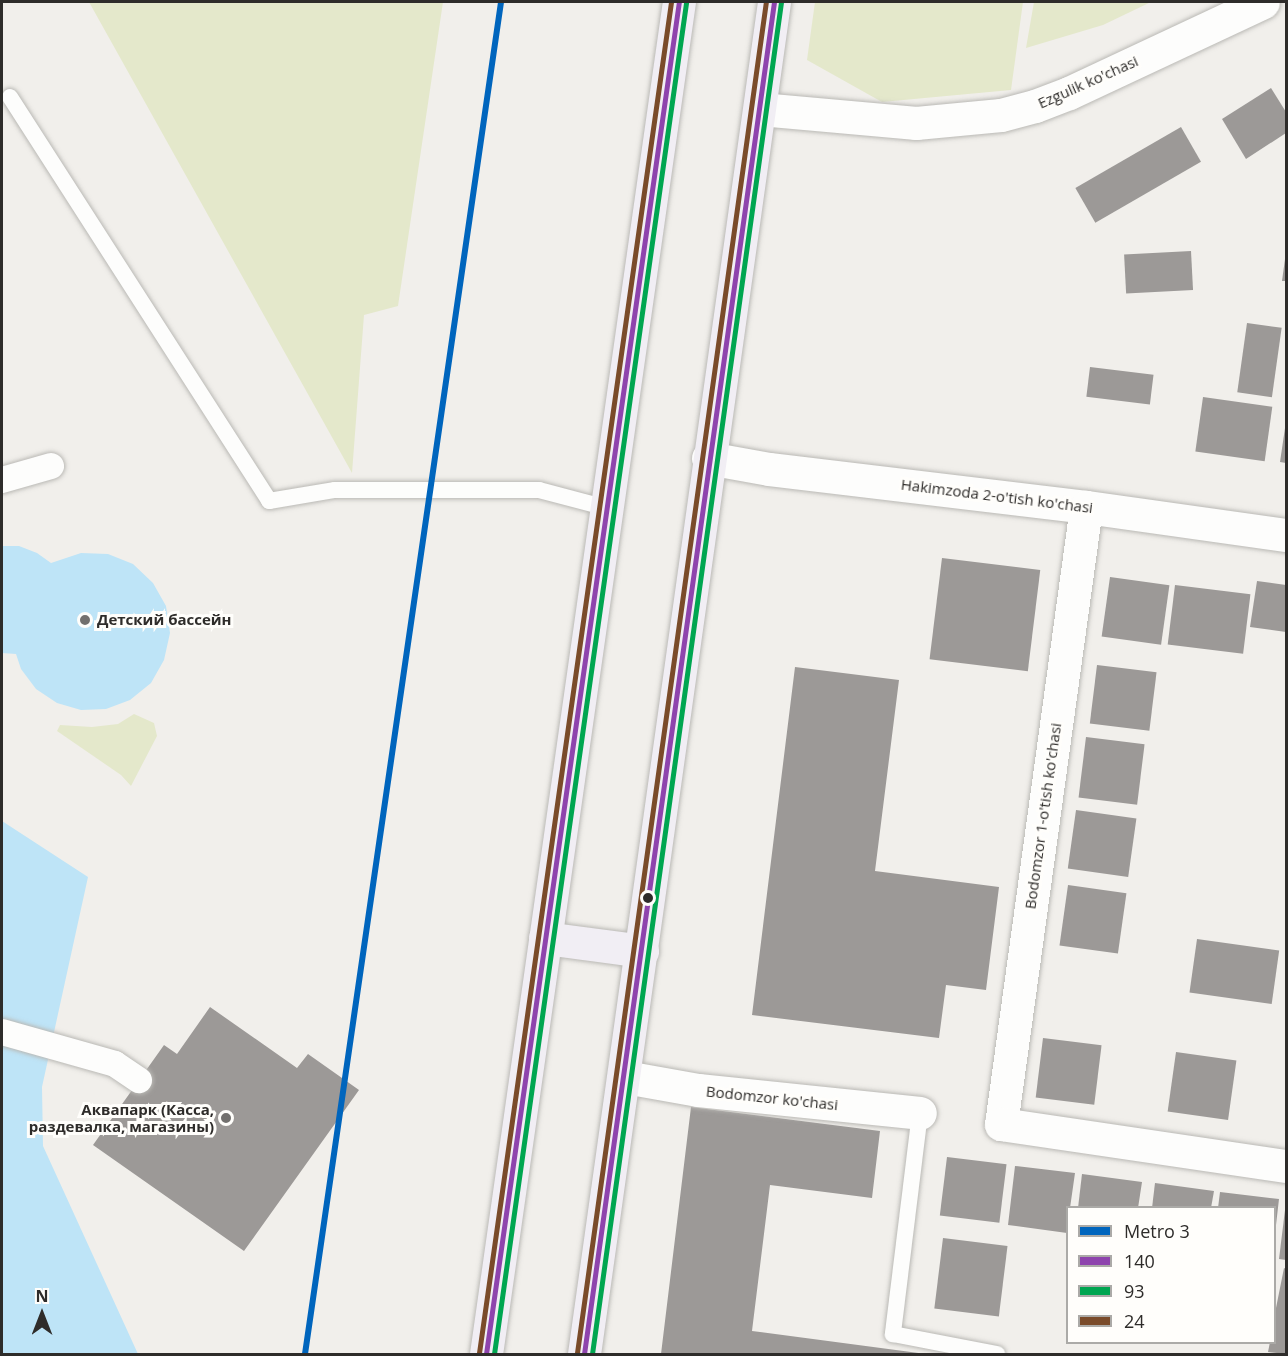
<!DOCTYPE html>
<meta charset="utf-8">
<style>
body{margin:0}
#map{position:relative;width:1288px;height:1356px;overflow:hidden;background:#f1efeb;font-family:"Open Sans",sans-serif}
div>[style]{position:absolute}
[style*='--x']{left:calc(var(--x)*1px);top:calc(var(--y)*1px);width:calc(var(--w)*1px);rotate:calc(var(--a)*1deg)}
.green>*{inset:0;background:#e4e8cb}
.water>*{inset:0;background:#bee4f7}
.building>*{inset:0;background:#9c9997;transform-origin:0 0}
.roads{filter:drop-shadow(0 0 2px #bab9b5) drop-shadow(0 0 2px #bab9b5)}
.service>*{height:16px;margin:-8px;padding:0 8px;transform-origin:8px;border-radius:8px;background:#fdfdfc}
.pedestrian>*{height:26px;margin:-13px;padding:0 13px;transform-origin:13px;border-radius:13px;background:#fdfdfc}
.minor>*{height:33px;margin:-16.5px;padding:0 16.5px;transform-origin:16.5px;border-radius:16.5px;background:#fdfdfc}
.tertiary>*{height:33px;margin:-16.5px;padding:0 16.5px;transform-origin:16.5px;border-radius:16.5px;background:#fdfdfc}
.primary>*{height:33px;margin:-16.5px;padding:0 16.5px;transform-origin:16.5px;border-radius:16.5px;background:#f1eef4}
.bus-1>*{height:4.5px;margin:-2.25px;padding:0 2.25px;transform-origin:2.25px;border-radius:2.25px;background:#8e44ad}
.bus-2>*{height:4.5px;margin:-2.25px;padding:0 2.25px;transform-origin:2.25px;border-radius:2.25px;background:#00a651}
.bus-3>*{height:4.5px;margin:-2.25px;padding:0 2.25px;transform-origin:2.25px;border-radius:2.25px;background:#7a4b2a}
.metro-1>*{height:6px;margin:-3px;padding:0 3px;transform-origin:3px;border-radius:3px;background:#0065bd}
.dots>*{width:16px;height:16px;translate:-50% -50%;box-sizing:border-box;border:3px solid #fffefb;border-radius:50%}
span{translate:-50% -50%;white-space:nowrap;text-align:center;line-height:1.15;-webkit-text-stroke:6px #fffefb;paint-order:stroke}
.street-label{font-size:15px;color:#2e2c2a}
.poi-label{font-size:15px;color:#2e2c2a;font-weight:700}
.left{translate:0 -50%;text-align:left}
.right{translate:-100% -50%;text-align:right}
.frame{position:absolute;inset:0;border:3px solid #2e2c2a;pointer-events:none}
.legend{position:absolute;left:1066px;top:1206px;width:210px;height:138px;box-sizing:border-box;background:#fffefb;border:2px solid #abaaa7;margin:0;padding:8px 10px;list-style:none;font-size:18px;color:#2e2c2a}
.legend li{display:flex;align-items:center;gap:12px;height:30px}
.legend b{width:30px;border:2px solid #abaaa7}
.north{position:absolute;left:12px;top:1284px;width:60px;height:60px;-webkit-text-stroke:4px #fffefb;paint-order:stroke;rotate:0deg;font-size:16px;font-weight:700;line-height:24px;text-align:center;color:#2e2c2a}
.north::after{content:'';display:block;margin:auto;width:21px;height:27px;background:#2e2c2a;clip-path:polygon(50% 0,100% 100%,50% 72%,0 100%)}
</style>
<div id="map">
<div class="green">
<i style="clip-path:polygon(89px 2px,443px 2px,398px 306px,364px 315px,352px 473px)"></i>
<i style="clip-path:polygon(815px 2px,1023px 2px,1011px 90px,882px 102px,807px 60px)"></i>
<i style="clip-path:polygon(1034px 2px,1151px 2px,1103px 25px,1026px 48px)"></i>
<i style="clip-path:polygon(134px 714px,154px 723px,157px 736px,131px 786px,121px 775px,57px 731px,60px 725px,92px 727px,118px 724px)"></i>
</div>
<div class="water">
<i style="clip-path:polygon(2px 546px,19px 546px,37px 553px,51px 563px,81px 553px,108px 554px,133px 564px,153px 583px,166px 606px,170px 633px,164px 660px,151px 683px,130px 700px,106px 709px,81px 710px,57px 703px,36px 689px,21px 669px,16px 654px,2px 653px)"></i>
<i style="clip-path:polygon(2px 821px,88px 877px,42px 1087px,43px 1146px,138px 1354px,2px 1354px)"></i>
</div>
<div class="building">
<i style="clip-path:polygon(1271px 88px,1286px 112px,1286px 133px,1246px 159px,1222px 119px)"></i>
<i style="left:1181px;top:127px;width:40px;height:122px;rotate:60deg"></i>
<i style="left:1191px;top:251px;width:39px;height:67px;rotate:87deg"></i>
<i style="clip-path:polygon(1285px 259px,1286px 259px,1286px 281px,1282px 281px)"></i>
<i style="left:1247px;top:323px;width:35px;height:70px;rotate:8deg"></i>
<i style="left:1090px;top:367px;width:64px;height:30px;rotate:7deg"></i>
<i style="left:1203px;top:397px;width:70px;height:55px;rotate:8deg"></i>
<i style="clip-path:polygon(1285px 428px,1286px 428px,1286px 463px,1280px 462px)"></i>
<i style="left:942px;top:558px;width:99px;height:102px;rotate:7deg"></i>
<i style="left:1110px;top:577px;width:60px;height:60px;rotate:8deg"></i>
<i style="clip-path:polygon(1257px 581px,1286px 585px,1286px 632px,1250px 627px)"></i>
<i style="left:1175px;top:585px;width:76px;height:60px;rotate:7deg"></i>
<i style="left:1097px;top:665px;width:60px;height:59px;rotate:7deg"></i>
<i style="clip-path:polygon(795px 667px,899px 680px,875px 871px,999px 887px,986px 990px,946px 985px,939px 1038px,752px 1015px)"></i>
<i style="left:1086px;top:737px;width:59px;height:61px;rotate:7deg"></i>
<i style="left:1076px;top:810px;width:61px;height:59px;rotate:8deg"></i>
<i style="left:1068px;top:885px;width:59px;height:61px;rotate:8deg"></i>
<i style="left:1197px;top:939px;width:83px;height:54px;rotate:8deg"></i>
<i style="clip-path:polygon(210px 1007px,297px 1068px,308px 1054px,359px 1090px,244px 1251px,93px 1145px,164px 1045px,177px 1054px)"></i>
<i style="left:1043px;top:1038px;width:59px;height:60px;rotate:7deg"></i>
<i style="left:1176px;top:1052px;width:61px;height:60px;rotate:8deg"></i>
<i style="clip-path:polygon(691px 1107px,880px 1131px,872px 1198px,770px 1185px,752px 1331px,926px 1354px,661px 1354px)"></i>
<i style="left:947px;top:1157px;width:60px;height:59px;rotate:7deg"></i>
<i style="clip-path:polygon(1015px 1166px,1075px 1173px,1070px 1208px,1068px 1208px,1067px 1233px,1008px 1225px)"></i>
<i style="clip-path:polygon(1082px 1174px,1142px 1182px,1138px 1208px,1078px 1208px)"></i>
<i style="clip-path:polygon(1155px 1183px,1214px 1191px,1211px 1208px,1152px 1208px)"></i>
<i style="clip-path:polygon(1220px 1192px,1279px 1199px,1276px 1225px,1274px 1208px,1218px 1208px)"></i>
<i style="clip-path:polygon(1285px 1210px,1286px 1211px,1286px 1260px,1279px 1259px)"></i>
<i style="left:943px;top:1238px;width:65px;height:71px;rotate:7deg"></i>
<i style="clip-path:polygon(1284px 1268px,1286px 1269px,1286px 1354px,1268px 1352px,1270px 1342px,1274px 1342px,1274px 1318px)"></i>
</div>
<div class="roads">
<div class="service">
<i style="--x:10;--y:97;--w:480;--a:57.3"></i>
<i style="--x:269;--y:501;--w:67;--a:-9.5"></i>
<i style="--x:335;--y:490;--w:204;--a:0"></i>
<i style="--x:539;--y:490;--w:70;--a:14.8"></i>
<i style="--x:920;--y:1113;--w:223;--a:97"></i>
<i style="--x:893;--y:1334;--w:106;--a:10.9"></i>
</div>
<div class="pedestrian">
<i style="--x:2;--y:480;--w:51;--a:-15.9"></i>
<i style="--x:2;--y:1032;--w:117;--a:15.8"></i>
<i style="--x:115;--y:1064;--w:29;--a:34"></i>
</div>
<div class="minor">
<i style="--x:708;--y:458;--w:62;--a:10.2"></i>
<i style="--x:769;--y:469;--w:319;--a:6.8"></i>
<i style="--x:1086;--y:507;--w:202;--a:8"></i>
<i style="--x:1086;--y:507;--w:623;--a:97.84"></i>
<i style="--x:1001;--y:1124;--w:288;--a:8.4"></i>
<i style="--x:625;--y:1077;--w:74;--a:10.1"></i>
<i style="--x:698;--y:1090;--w:223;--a:5.9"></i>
</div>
<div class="tertiary">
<i style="--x:760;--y:109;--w:157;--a:5.1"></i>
<i style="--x:916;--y:123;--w:85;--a:-5.4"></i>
<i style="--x:1001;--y:115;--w:35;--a:-15"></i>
<i style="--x:1035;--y:106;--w:36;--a:-21"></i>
<i style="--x:1069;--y:93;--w:214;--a:-25.1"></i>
</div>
<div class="primary">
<i style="--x:545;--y:938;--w:98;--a:7.6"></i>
<i style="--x:486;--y:1354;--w:1366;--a:-81.88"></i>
<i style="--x:584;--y:1354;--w:1365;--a:-82"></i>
</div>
</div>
<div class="bus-1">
<i style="--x:486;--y:1354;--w:1366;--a:-81.88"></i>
<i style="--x:584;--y:1354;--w:1365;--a:-82"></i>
</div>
<div class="bus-2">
<i style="--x:494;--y:1354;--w:1365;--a:-81.91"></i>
<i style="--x:592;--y:1354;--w:1364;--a:-82.04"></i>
</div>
<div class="bus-3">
<i style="--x:479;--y:1353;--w:1365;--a:-81.91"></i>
<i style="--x:577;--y:1353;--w:1364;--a:-82.04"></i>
</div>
<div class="metro-1">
<i style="--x:305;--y:1354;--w:1366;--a:-81.75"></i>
</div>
<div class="dots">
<i style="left:85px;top:620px;background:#72706e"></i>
<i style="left:648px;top:898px;background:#2e2c2a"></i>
<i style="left:226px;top:1118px;background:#72706e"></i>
</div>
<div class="street-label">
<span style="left:1088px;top:82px;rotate:-24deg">Ezgulik ko'chasi</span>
<span style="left:997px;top:496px;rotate:7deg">Hakimzoda 2-o'tish ko'chasi</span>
<span style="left:1043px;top:816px;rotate:-82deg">Bodomzor 1-o'tish ko'chasi</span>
<span style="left:772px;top:1098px;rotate:6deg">Bodomzor ko'chasi</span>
</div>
<div class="poi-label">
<span class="left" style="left:97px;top:620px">Детский бассейн</span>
<span class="right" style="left:214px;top:1118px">Аквапарк (Касса,<br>раздевалка, магазины)</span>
</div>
<div class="frame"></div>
<ul class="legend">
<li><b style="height:8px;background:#0065bd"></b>Metro 3</li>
<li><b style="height:8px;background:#8e44ad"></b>140</li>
<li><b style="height:8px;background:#00a651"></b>93</li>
<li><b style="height:8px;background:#7a4b2a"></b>24</li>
</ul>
<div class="north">N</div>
</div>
